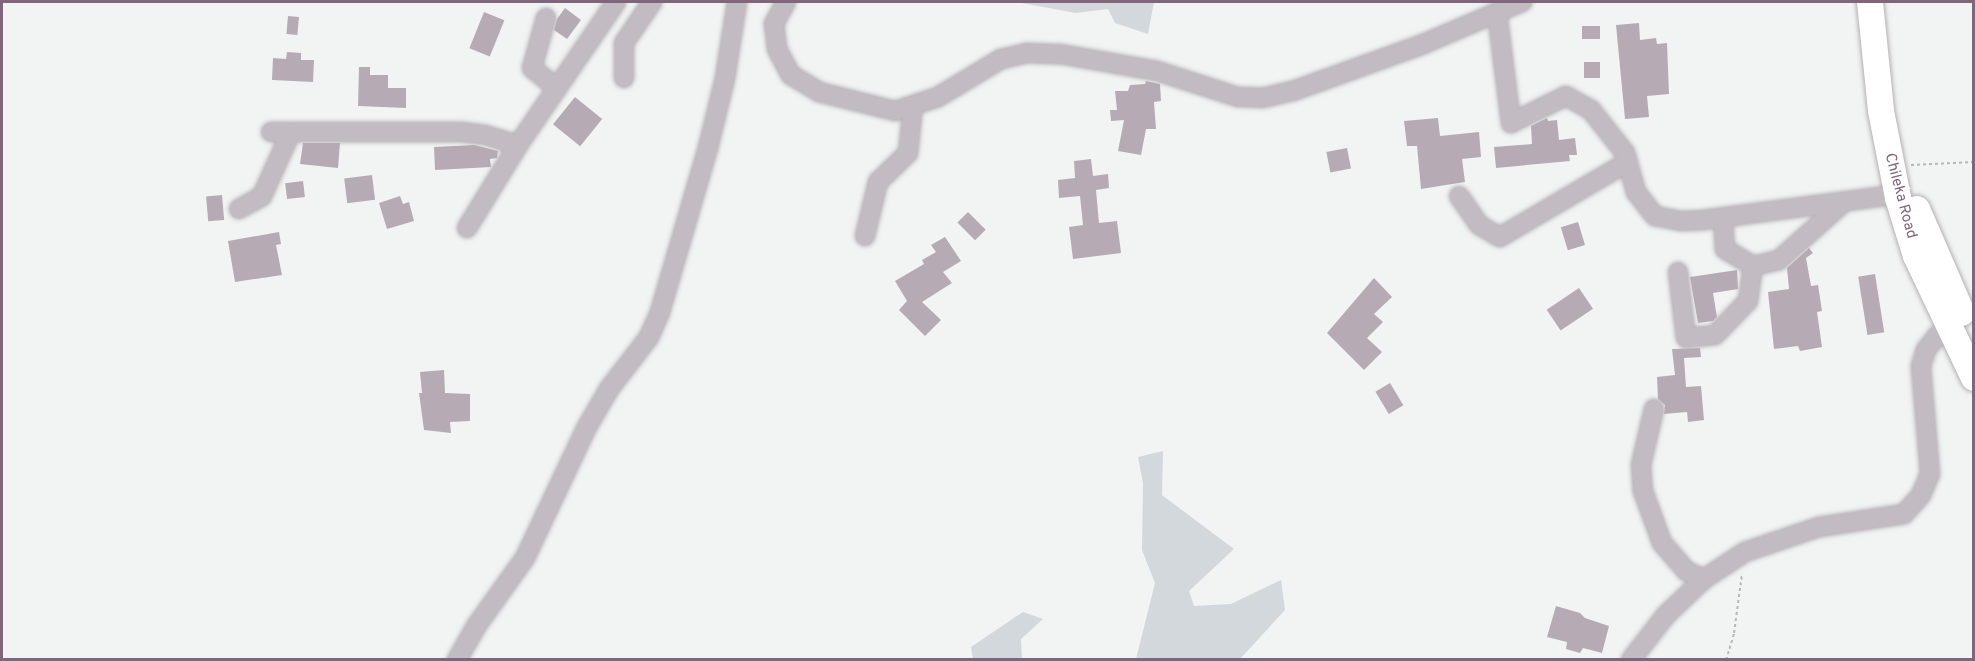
<!DOCTYPE html>
<style>
body{margin:0}
#map{position:relative;width:1975px;height:661px;overflow:hidden;background:#f1f4f3;font-family:Overpass,sans-serif}
div>[style]{position:absolute}
[style*='--x']{left:calc(var(--x)*1px);top:calc(var(--y)*1px);width:calc(var(--w)*1px);rotate:calc(var(--a)*1deg)}
.green>*{inset:0;background:#d2d8db}
.building>*{inset:0;background:#b6abb4;transform-origin:0 0}
.path>*{height:2px;margin-top:-1px;transform-origin:0;background:repeating-linear-gradient(90deg,#bab5b9 0 3px,transparent 0 6px)}
.roads{filter:drop-shadow(0 0 2px #b6b0b5) drop-shadow(0 0 2px #b6b0b5)}
.minor>*{height:18px;margin:-9px;padding:0 9px;transform-origin:9px;border-radius:9px;background:#c2bbc1}
.highway>*{height:26px;margin:-13px;padding:0 13px;transform-origin:13px;border-radius:13px;background:#fff}
span{translate:-50% -50%;white-space:nowrap;text-align:center;line-height:1.15;-webkit-text-stroke:6px #fff;paint-order:stroke}
.street-label{font-size:15px;color:#7f667a}
.frame{position:absolute;inset:0;border:3px solid #7f667a;pointer-events:none}
</style>
<div id="map">
<div class="green">
<i style="clip-path:polygon(1016px 2px,1154px 2px,1148px 34px,1115px 23px,1108px 9px,1076px 13px)"></i>
<i style="clip-path:polygon(1163px 451px,1162px 495px,1234px 549px,1189px 591px,1194px 606px,1231px 604px,1281px 580px,1285px 610px,1240px 659px,1136px 659px,1155px 583px,1142px 550px,1143px 483px,1138px 457px)"></i>
<i style="clip-path:polygon(1023px 612px,1043px 619px,1021px 639px,1022px 659px,973px 659px,971px 647px)"></i>
</div>
<div class="building">
<i style="clip-path:polygon(565px 8px,581px 20px,567px 39px,554px 30px,557px 19px)"></i>
<i style="left:484px;top:12px;width:22px;height:39px;rotate:22deg"></i>
<i style="left:288px;top:16px;width:11px;height:18px;rotate:5deg"></i>
<i style="clip-path:polygon(1639px 23px,1640px 40px,1656px 38px,1657px 44px,1667px 43px,1669px 94px,1647px 96px,1649px 117px,1625px 119px,1616px 25px)"></i>
<i style="left:1600px;top:26px;width:13px;height:18px;rotate:90deg"></i>
<i style="clip-path:polygon(287px 52px,301px 53px,301px 60px,314px 60px,313px 82px,272px 80px,273px 58px,286px 59px)"></i>
<i style="left:1584px;top:62px;width:16px;height:16px"></i>
<i style="clip-path:polygon(359px 67px,370px 67px,370px 75px,388px 75px,388px 88px,406px 88px,406px 108px,358px 106px)"></i>
<i style="clip-path:polygon(1146px 81px,1160px 84px,1161px 101px,1154px 102px,1156px 129px,1146px 129px,1141px 155px,1118px 151px,1124px 120px,1111px 121px,1110px 110px,1117px 110px,1115px 91px,1128px 91px,1130px 85px,1145px 84px)"></i>
<i style="left:575px;top:97px;width:35px;height:35px;rotate:39deg"></i>
<i style="clip-path:polygon(1438px 118px,1440px 136px,1479px 132px,1481px 157px,1462px 159px,1465px 182px,1421px 189px,1417px 146px,1407px 146px,1404px 121px)"></i>
<i style="clip-path:polygon(1547px 118px,1548px 121px,1557px 120px,1559px 140px,1575px 138px,1577px 155px,1569px 155px,1570px 161px,1496px 168px,1494px 147px,1532px 144px,1531px 126px)"></i>
<i style="clip-path:polygon(303px 143px,340px 143px,338px 168px,300px 164px)"></i>
<i style="clip-path:polygon(474px 145px,498px 151px,497px 158px,490px 159px,491px 167px,435px 170px,434px 147px)"></i>
<i style="left:1347px;top:148px;width:21px;height:21px;rotate:79deg"></i>
<i style="clip-path:polygon(1091px 159px,1093px 176px,1108px 174px,1109px 188px,1096px 190px,1099px 223px,1117px 221px,1121px 253px,1073px 259px,1069px 227px,1083px 225px,1080px 196px,1059px 198px,1058px 180px,1075px 178px,1074px 161px)"></i>
<i style="left:372px;top:175px;width:25px;height:28px;rotate:83deg"></i>
<i style="left:303px;top:181px;width:16px;height:18px;rotate:83deg"></i>
<i style="left:222px;top:195px;width:25px;height:16px;rotate:85deg"></i>
<i style="clip-path:polygon(400px 196px,403px 204px,409px 202px,414px 221px,387px 229px,379px 203px)"></i>
<i style="left:968px;top:212px;width:25px;height:15px;rotate:45deg"></i>
<i style="left:1578px;top:222px;width:24px;height:18px;rotate:73deg"></i>
<i style="clip-path:polygon(279px 232px,281px 244px,276px 245px,282px 275px,235px 282px,228px 241px)"></i>
<i style="clip-path:polygon(945px 237px,961px 261px,943px 272px,952px 283px,922px 302px,941px 320px,925px 336px,899px 310px,907px 301px,895px 281px,924px 264px,922px 260px,936px 252px,931px 245px)"></i>
<i style="clip-path:polygon(1809px 248px,1813px 253px,1806px 258px,1811px 286px,1818px 285px,1822px 311px,1817px 312px,1822px 347px,1800px 351px,1798px 346px,1774px 349px,1768px 292px,1789px 289px,1787px 268px)"></i>
<i style="clip-path:polygon(1737px 270px,1738px 289px,1713px 293px,1717px 317px,1713px 321px,1698px 323px,1690px 277px)"></i>
<i style="left:1875px;top:274px;width:59px;height:17px;rotate:81deg"></i>
<i style="clip-path:polygon(1374px 278px,1392px 297px,1374px 314px,1383px 322px,1367px 338px,1382px 352px,1364px 370px,1327px 333px)"></i>
<i style="left:1579px;top:288px;width:25px;height:39px;rotate:56deg"></i>
<i style="clip-path:polygon(1700px 348px,1701px 357px,1684px 358px,1686px 387px,1701px 386px,1704px 420px,1688px 422px,1687px 412px,1664px 414px,1665px 405px,1658px 399px,1657px 377px,1675px 375px,1672px 349px)"></i>
<i style="clip-path:polygon(444px 370px,445px 393px,470px 394px,470px 421px,450px 422px,451px 433px,424px 430px,419px 393px,422px 393px,420px 372px)"></i>
<i style="left:1390px;top:383px;width:26px;height:17px;rotate:59deg"></i>
<i style="clip-path:polygon(1556px 606px,1580px 613px,1585px 618px,1609px 626px,1602px 653px,1583px 648px,1580px 653px,1566px 649px,1567px 642px,1547px 637px)"></i>
</div>
<div class="path">
<i style="--x:1911;--y:165;--w:63;--a:-2.7"></i>
<i style="--x:1726;--y:660;--w:28;--a:-73"></i>
<i style="--x:1734;--y:633;--w:60;--a:-82.3"></i>
</div>
<div class="roads">
<div class="minor">
<i style="--x:786;--y:2;--w:25;--a:119"></i>
<i style="--x:774;--y:24;--w:25;--a:83"></i>
<i style="--x:777;--y:49;--w:30;--a:62"></i>
<i style="--x:791;--y:75;--w:33;--a:31"></i>
<i style="--x:819;--y:92;--w:78;--a:14"></i>
<i style="--x:895;--y:111;--w:45;--a:-18"></i>
<i style="--x:938;--y:97;--w:74;--a:-31.1"></i>
<i style="--x:1001;--y:59;--w:26;--a:-13"></i>
<i style="--x:1026;--y:53;--w:34;--a:2"></i>
<i style="--x:1060;--y:54;--w:98;--a:9.9"></i>
<i style="--x:1157;--y:71;--w:85;--a:17.8"></i>
<i style="--x:1238;--y:97;--w:24;--a:2"></i>
<i style="--x:1262;--y:98;--w:32;--a:-13"></i>
<i style="--x:1293;--y:91;--w:136;--a:-19.8"></i>
<i style="--x:1421;--y:45;--w:110;--a:-23.1"></i>
<i style="--x:1497;--y:12;--w:112;--a:82.8"></i>
<i style="--x:1511;--y:123;--w:61;--a:-26.1"></i>
<i style="--x:1566;--y:96;--w:29;--a:29"></i>
<i style="--x:1591;--y:110;--w:55;--a:51.7"></i>
<i style="--x:1625;--y:153;--w:41;--a:74.2"></i>
<i style="--x:1636;--y:192;--w:31;--a:52"></i>
<i style="--x:1655;--y:216;--w:25;--a:11"></i>
<i style="--x:1680;--y:221;--w:23;--a:-2"></i>
<i style="--x:1703;--y:220;--w:185;--a:-7.5"></i>
<i style="--x:1886;--y:196;--w:12;--a:9"></i>
<i style="--x:546;--y:18;--w:52;--a:105.6"></i>
<i style="--x:532;--y:68;--w:32;--a:39"></i>
<i style="--x:624;--y:78;--w:35;--a:-90"></i>
<i style="--x:624;--y:43;--w:50;--a:-55.7"></i>
<i style="--x:271;--y:132;--w:190;--a:0"></i>
<i style="--x:461;--y:132;--w:24;--a:7"></i>
<i style="--x:485;--y:135;--w:34;--a:17"></i>
<i style="--x:1459;--y:196;--w:35;--a:55"></i>
<i style="--x:1479;--y:225;--w:24;--a:30"></i>
<i style="--x:1500;--y:237;--w:148;--a:-30.4"></i>
<i style="--x:239;--y:209;--w:26;--a:-29"></i>
<i style="--x:262;--y:196;--w:70;--a:-65.6"></i>
<i style="--x:467;--y:228;--w:97;--a:-58.4"></i>
<i style="--x:518;--y:145;--w:173;--a:-55.6"></i>
<i style="--x:865;--y:236;--w:56;--a:-76.5"></i>
<i style="--x:878;--y:182;--w:42;--a:-44"></i>
<i style="--x:908;--y:153;--w:47;--a:-83.9"></i>
<i style="--x:1753;--y:266;--w:27;--a:-13"></i>
<i style="--x:1779;--y:260;--w:87;--a:-41.7"></i>
<i style="--x:1678;--y:272;--w:66;--a:83.1"></i>
<i style="--x:1686;--y:338;--w:29;--a:-6"></i>
<i style="--x:1715;--y:335;--w:47;--a:-45.9"></i>
<i style="--x:1748;--y:301;--w:35;--a:-82"></i>
<i style="--x:1753;--y:266;--w:33;--a:-149"></i>
<i style="--x:1725;--y:249;--w:31;--a:-94"></i>
<i style="--x:1654;--y:409;--w:57;--a:103.1"></i>
<i style="--x:1641;--y:465;--w:26;--a:86"></i>
<i style="--x:1643;--y:491;--w:55;--a:69.9"></i>
<i style="--x:1662;--y:543;--w:37;--a:49"></i>
<i style="--x:1686;--y:571;--w:20;--a:24"></i>
<i style="--x:457;--y:660;--w:40;--a:-60.3"></i>
<i style="--x:477;--y:625;--w:82;--a:-54.4"></i>
<i style="--x:525;--y:558;--w:145;--a:-64.7"></i>
<i style="--x:587;--y:427;--w:44;--a:-59.9"></i>
<i style="--x:609;--y:389;--w:66;--a:-52.4"></i>
<i style="--x:649;--y:337;--w:27;--a:-66"></i>
<i style="--x:660;--y:312;--w:171;--a:-73.7"></i>
<i style="--x:708;--y:148;--w:72;--a:-76.3"></i>
<i style="--x:725;--y:78;--w:77;--a:-81"></i>
<i style="--x:1631;--y:660;--w:57;--a:-52.1"></i>
<i style="--x:1666;--y:615;--w:52;--a:-43.5"></i>
<i style="--x:1704;--y:579;--w:49;--a:-33.4"></i>
<i style="--x:1745;--y:552;--w:78;--a:-18.7"></i>
<i style="--x:1819;--y:527;--w:86;--a:-8.7"></i>
<i style="--x:1904;--y:514;--w:25;--a:-48"></i>
<i style="--x:1921;--y:495;--w:23;--a:-67"></i>
<i style="--x:1930;--y:474;--w:108;--a:-94.8"></i>
<i style="--x:1921;--y:366;--w:17;--a:-73"></i>
<i style="--x:1926;--y:350;--w:18;--a:-52"></i>
<i style="--x:1937;--y:336;--w:16;--a:-30"></i>
</div>
<div class="highway">
<i style="--x:1870;--y:2;--w:110;--a:84.2"></i>
<i style="--x:1881;--y:111;--w:89;--a:78.9"></i>
<i style="--x:1898;--y:198;--w:61;--a:72.8"></i>
<i style="--x:1916;--y:256;--w:135;--a:64.6"></i>
<i style="--x:1917;--y:209;--w:113;--a:66.6"></i>
</div>
</div>
<div class="street-label">
<span style="left:1900px;top:196px;rotate:75deg">Chileka Road</span>
</div>
<div class="frame"></div>
</div>
